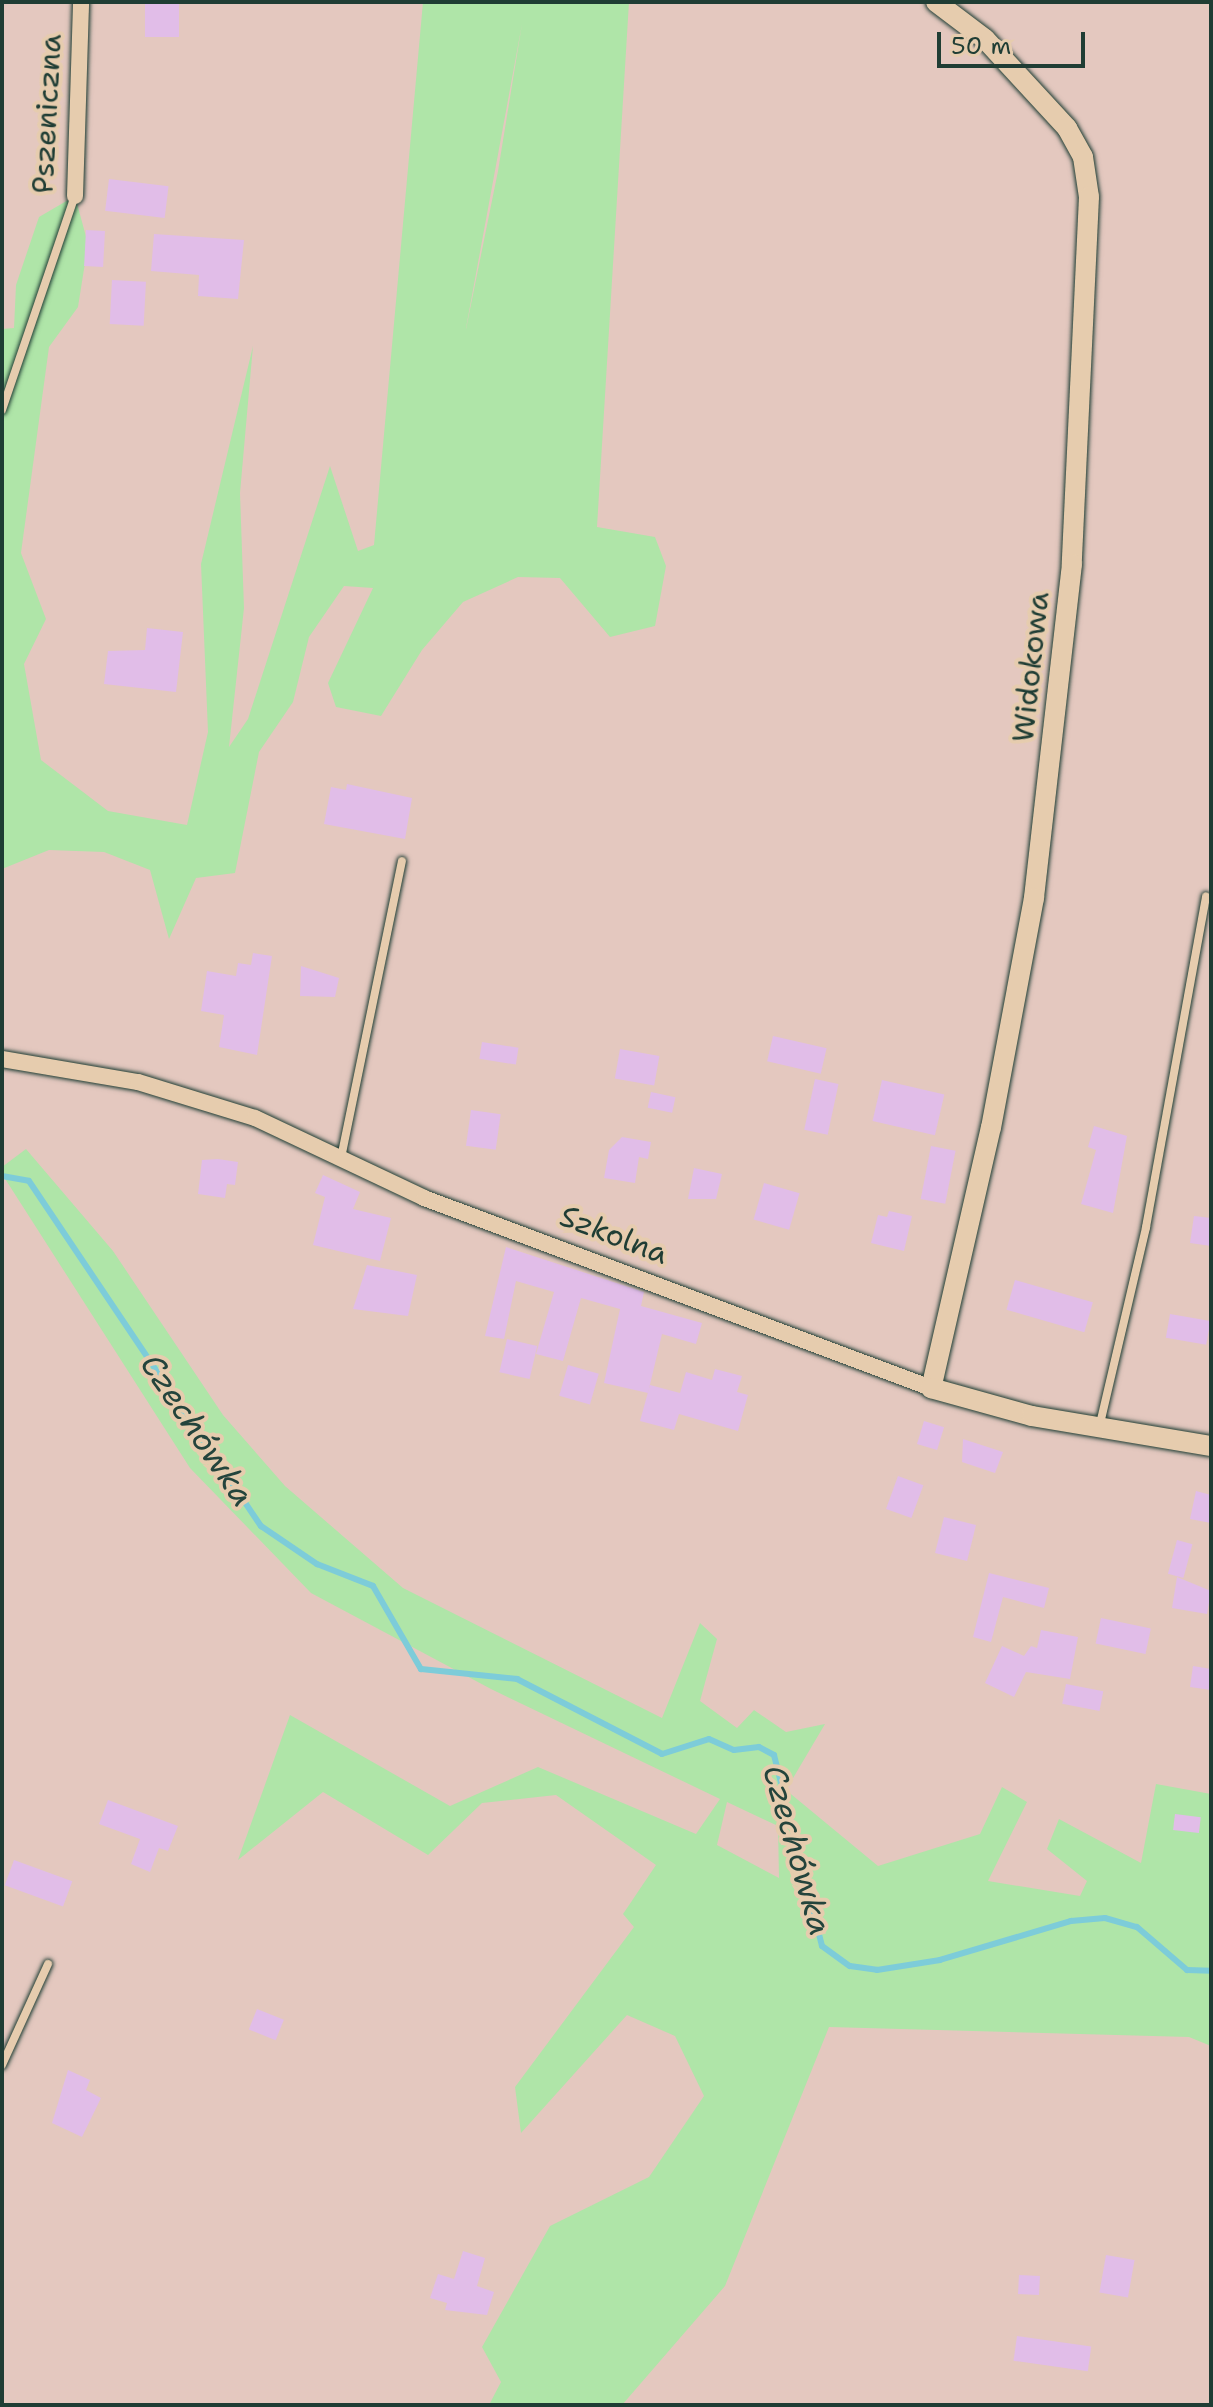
<!DOCTYPE html>
<meta charset="utf-8">
<style>
body{margin:0}
#map{position:relative;width:1213px;height:2407px;overflow:hidden;background:#e4c8bf;font-family:"Shantell Sans",sans-serif}
div>[style]{position:absolute}
[style*='--x']{left:calc(var(--x)*1px);top:calc(var(--y)*1px);width:calc(var(--w)*1px);rotate:calc(var(--a)*1deg)}
.green>*{inset:0;background:#afe5a8}
.stream>*{height:6px;margin:-3px;padding:0 3px;transform-origin:3px;border-radius:3px;background:#7dccd9}
.building>*{inset:0;background:#e1bde8;transform-origin:0 0}
.roads{filter:drop-shadow(0 0 2px #1f3d34) drop-shadow(0 0 2px #1f3d34)}
.service>*{height:8px;margin:-4px;padding:0 4px;transform-origin:4px;border-radius:4px;background:#e6ccae}
.minor>*{height:16px;margin:-8px;padding:0 8px;transform-origin:8px;border-radius:8px;background:#e6ccae}
.tertiary>*{height:20px;margin:-10px;padding:0 10px;transform-origin:10px;border-radius:10px;background:#e6ccae}
span{translate:-50% -50%;white-space:nowrap;text-align:center;line-height:1.15;-webkit-text-stroke:8px #e6ccae;paint-order:stroke}
.street-label{font-size:30px;color:#1f3d34}
.water-label{font-size:32px;color:#24443c;font-style:italic}
.frame{position:absolute;inset:0;border:4px solid #1f3d34;pointer-events:none}
.scale{position:absolute;left:937px;top:32px;width:148px;height:36px;box-sizing:border-box;border:4px solid #1f3d34;border-top:0;padding-left:10px;font-size:24px;line-height:28px;white-space:nowrap;color:#1f3d34;-webkit-text-stroke:6px #e6ccae;paint-order:stroke}
</style>
<div id="map">
<div class="green">
<i style="clip-path:polygon(evenodd,423px 2px,629px 2px,597px 527px,655px 537px,666px 566px,655px 626px,610px 637px,560px 578px,518px 577px,463px 602px,422px 650px,381px 716px,336px 707px,328px 683px,373px 588px,344px 586px,309px 637px,293px 702px,259px 752px,235px 873px,196px 878px,169px 939px,150px 870px,104px 852px,49px 850px,2px 869px,2px 329px,14px 328px,16px 285px,39px 217px,75px 196px,88px 244px,78px 307px,49px 347px,21px 553px,46px 619px,24px 664px,41px 760px,108px 811px,187px 825px,208px 732px,201px 564px,253px 346px,240px 493px,244px 608px,229px 747px,248px 719px,330px 466px,358px 551px,374px 545px,423px 2px,522px 24px,498px 171px,466px 329px,466px 328px,522px 24px)"></i>
<i style="clip-path:polygon(evenodd,26px 1149px,113px 1251px,223px 1415px,285px 1486px,403px 1588px,662px 1718px,700px 1623px,717px 1639px,700px 1701px,737px 1728px,754px 1710px,786px 1732px,825px 1724px,786px 1790px,878px 1866px,980px 1834px,1002px 1787px,1027px 1802px,988px 1881px,1080px 1896px,1087px 1881px,1047px 1849px,1059px 1819px,1141px 1863px,1156px 1784px,1211px 1794px,1211px 2046px,1189px 2037px,829px 2027px,725px 2286px,622px 2405px,489px 2405px,501px 2382px,482px 2347px,550px 2226px,649px 2177px,704px 2096px,675px 2036px,627px 2015px,521px 2133px,515px 2087px,634px 1927px,623px 1914px,656px 1865px,556px 1795px,482px 1803px,428px 1855px,323px 1792px,238px 1860px,290px 1715px,450px 1806px,538px 1767px,696px 1834px,720px 1799px,491px 1689px,311px 1593px,190px 1468px,2px 1174px,2px 1167px,26px 1149px,727px 1802px,778px 1826px,779px 1878px,717px 1845px,727px 1802px)"></i>
</div>
<div class="stream">
<i style="--x:2;--y:1176;--w:27;--a:10"></i>
<i style="--x:29;--y:1181;--w:416;--a:56.1"></i>
<i style="--x:261;--y:1526;--w:68;--a:34.2"></i>
<i style="--x:317;--y:1564;--w:60;--a:21.4"></i>
<i style="--x:373;--y:1586;--w:96;--a:60"></i>
<i style="--x:421;--y:1669;--w:97;--a:5.9"></i>
<i style="--x:517;--y:1679;--w:163;--a:27.3"></i>
<i style="--x:662;--y:1754;--w:49;--a:-17.7"></i>
<i style="--x:709;--y:1739;--w:27;--a:24"></i>
<i style="--x:734;--y:1750;--w:25;--a:-7"></i>
<i style="--x:759;--y:1747;--w:17;--a:28"></i>
<i style="--x:774;--y:1755;--w:197;--a:75.9"></i>
<i style="--x:822;--y:1946;--w:34;--a:36"></i>
<i style="--x:850;--y:1966;--w:27;--a:8"></i>
<i style="--x:877;--y:1970;--w:64;--a:-9"></i>
<i style="--x:940;--y:1960;--w:137;--a:-16.6"></i>
<i style="--x:1071;--y:1921;--w:34;--a:-5"></i>
<i style="--x:1105;--y:1918;--w:33;--a:16"></i>
<i style="--x:1137;--y:1927;--w:66;--a:40.7"></i>
<i style="--x:1187;--y:1970;--w:24;--a:2"></i>
</div>
<div class="building">
<i style="left:145px;top:2px;width:34px;height:35px"></i>
<i style="left:109px;top:179px;width:60px;height:32px;rotate:7deg"></i>
<i style="left:86px;top:230px;width:19px;height:36px;rotate:3deg"></i>
<i style="clip-path:polygon(154px 234px,244px 240px,238px 299px,198px 296px,199px 275px,151px 271px)"></i>
<i style="left:112px;top:280px;width:34px;height:44px;rotate:3deg"></i>
<i style="clip-path:polygon(147px 628px,183px 632px,176px 692px,104px 684px,108px 651px,145px 650px)"></i>
<i style="clip-path:polygon(347px 784px,412px 798px,405px 839px,324px 824px,331px 787px,346px 790px)"></i>
<i style="clip-path:polygon(253px 953px,272px 956px,257px 1055px,219px 1047px,224px 1015px,201px 1011px,207px 971px,236px 976px,238px 963px,251px 965px)"></i>
<i style="clip-path:polygon(301px 966px,339px 978px,335px 997px,300px 996px)"></i>
<i style="left:773px;top:1036px;width:55px;height:26px;rotate:13deg"></i>
<i style="left:482px;top:1042px;width:37px;height:17px;rotate:9deg"></i>
<i style="left:620px;top:1049px;width:40px;height:30px;rotate:10deg"></i>
<i style="left:815px;top:1079px;width:24px;height:52px;rotate:12deg"></i>
<i style="left:882px;top:1080px;width:64px;height:42px;rotate:13deg"></i>
<i style="left:651px;top:1092px;width:25px;height:16px;rotate:12deg"></i>
<i style="left:471px;top:1110px;width:30px;height:36px;rotate:8deg"></i>
<i style="clip-path:polygon(1094px 1126px,1127px 1136px,1113px 1213px,1081px 1204px,1096px 1150px,1088px 1147px)"></i>
<i style="clip-path:polygon(622px 1137px,651px 1142px,648px 1159px,639px 1157px,635px 1183px,604px 1178px,609px 1150px)"></i>
<i style="left:931px;top:1146px;width:25px;height:54px;rotate:11deg"></i>
<i style="clip-path:polygon(218px 1159px,238px 1162px,235px 1185px,227px 1184px,225px 1198px,198px 1194px,202px 1160px)"></i>
<i style="clip-path:polygon(694px 1168px,722px 1174px,716px 1199px,688px 1199px)"></i>
<i style="clip-path:polygon(323px 1175px,360px 1192px,353px 1209px,391px 1218px,380px 1261px,313px 1245px,325px 1197px,315px 1193px)"></i>
<i style="left:764px;top:1183px;width:37px;height:38px;rotate:16deg"></i>
<i style="clip-path:polygon(889px 1211px,912px 1216px,904px 1251px,871px 1243px,878px 1215px,887px 1217px)"></i>
<i style="clip-path:polygon(1194px 1216px,1211px 1218px,1211px 1246px,1190px 1243px)"></i>
<i style="clip-path:polygon(506px 1247px,644px 1292px,641px 1306px,702px 1323px,696px 1344px,662px 1334px,648px 1393px,604px 1383px,620px 1309px,581px 1298px,563px 1361px,536px 1354px,554px 1292px,516px 1281px,504px 1339px,485px 1336px)"></i>
<i style="clip-path:polygon(367px 1265px,417px 1275px,408px 1316px,353px 1309px)"></i>
<i style="left:1015px;top:1280px;width:81px;height:31px;rotate:16deg"></i>
<i style="left:1170px;top:1314px;width:41px;height:24px;rotate:10deg"></i>
<i style="left:507px;top:1339px;width:31px;height:34px;rotate:13deg"></i>
<i style="left:568px;top:1365px;width:32px;height:32px;rotate:16deg"></i>
<i style="clip-path:polygon(715px 1369px,742px 1376px,737px 1392px,748px 1395px,738px 1431px,679px 1414px,674px 1430px,640px 1421px,650px 1385px,680px 1393px,686px 1372px,712px 1380px)"></i>
<i style="left:924px;top:1421px;width:21px;height:24px;rotate:17deg"></i>
<i style="clip-path:polygon(963px 1439px,1003px 1452px,995px 1473px,962px 1462px)"></i>
<i style="left:898px;top:1476px;width:27px;height:35px;rotate:20deg"></i>
<i style="clip-path:polygon(1196px 1491px,1211px 1495px,1211px 1523px,1190px 1519px)"></i>
<i style="left:944px;top:1517px;width:33px;height:37px;rotate:14deg"></i>
<i style="left:1177px;top:1540px;width:16px;height:35px;rotate:15deg"></i>
<i style="clip-path:polygon(989px 1573px,1049px 1588px,1044px 1608px,1003px 1597px,991px 1642px,973px 1637px)"></i>
<i style="clip-path:polygon(1177px 1577px,1211px 1591px,1207px 1614px,1172px 1608px)"></i>
<i style="left:1101px;top:1618px;width:51px;height:26px;rotate:12deg"></i>
<i style="clip-path:polygon(1041px 1630px,1078px 1637px,1070px 1679px,1026px 1672px,1014px 1697px,985px 1683px,1002px 1646px,1024px 1656px,1031px 1646px,1037px 1648px)"></i>
<i style="clip-path:polygon(1193px 1666px,1211px 1669px,1211px 1690px,1190px 1687px)"></i>
<i style="left:1066px;top:1684px;width:38px;height:20px;rotate:11deg"></i>
<i style="clip-path:polygon(108px 1800px,178px 1826px,168px 1851px,159px 1848px,150px 1872px,131px 1864px,140px 1839px,99px 1824px)"></i>
<i style="left:1175px;top:1814px;width:26px;height:16px;rotate:7deg"></i>
<i style="left:14px;top:1860px;width:62px;height:27px;rotate:20deg"></i>
<i style="left:257px;top:2009px;width:29px;height:22px;rotate:22deg"></i>
<i style="clip-path:polygon(68px 2070px,90px 2080px,86px 2090px,101px 2098px,82px 2137px,52px 2123px)"></i>
<i style="clip-path:polygon(463px 2251px,485px 2258px,477px 2286px,494px 2292px,487px 2315px,445px 2310px,447px 2303px,430px 2298px,438px 2274px,454px 2279px)"></i>
<i style="left:1106px;top:2255px;width:29px;height:38px;rotate:10deg"></i>
<i style="left:1019px;top:2275px;width:21px;height:19px;rotate:3deg"></i>
<i style="left:1017px;top:2336px;width:75px;height:25px;rotate:8deg"></i>
</div>
<div class="roads">
<div class="service">
<i style="--x:2;--y:410;--w:226;--a:-71.2"></i>
<i style="--x:341;--y:1158;--w:303;--a:-78.4"></i>
<i style="--x:1099;--y:1428;--w:206;--a:-76.8"></i>
<i style="--x:1146;--y:1227;--w:336;--a:-79.7"></i>
<i style="--x:2;--y:2065;--w:111;--a:-65.5"></i>
</div>
<div class="minor">
<i style="--x:75;--y:196;--w:194;--a:-88.2"></i>
<i style="--x:2;--y:1059;--w:138;--a:9.6"></i>
<i style="--x:138;--y:1082;--w:122;--a:17.1"></i>
<i style="--x:255;--y:1118;--w:187;--a:25.3"></i>
<i style="--x:424;--y:1198;--w:541;--a:20.54"></i>
</div>
<div class="tertiary">
<i style="--x:936;--y:2;--w:61;--a:37.1"></i>
<i style="--x:985;--y:39;--w:121;--a:47.3"></i>
<i style="--x:1067;--y:128;--w:33;--a:61"></i>
<i style="--x:1083;--y:157;--w:40;--a:81.5"></i>
<i style="--x:1089;--y:197;--w:367;--a:92.7"></i>
<i style="--x:1072;--y:564;--w:336;--a:96.5"></i>
<i style="--x:1034;--y:898;--w:233;--a:100.6"></i>
<i style="--x:991;--y:1127;--w:268;--a:102.9"></i>
<i style="--x:931;--y:1388;--w:105;--a:15.5"></i>
<i style="--x:1032;--y:1416;--w:181;--a:9.5"></i>
</div>
</div>
<div class="street-label">
<span style="left:47px;top:114px;rotate:-87deg">Pszeniczna</span>
<span style="left:1031px;top:667px;rotate:-84deg">Widokowa</span>
<span style="left:614px;top:1235px;rotate:21deg">Szkolna</span>
</div>
<div class="water-label">
<span style="left:197px;top:1430px;rotate:56deg">Czechówka</span>
<span style="left:797px;top:1850px;rotate:74deg">Czechówka</span>
</div>
<div class="frame"></div>
<div class="scale">50 m</div>
</div>
